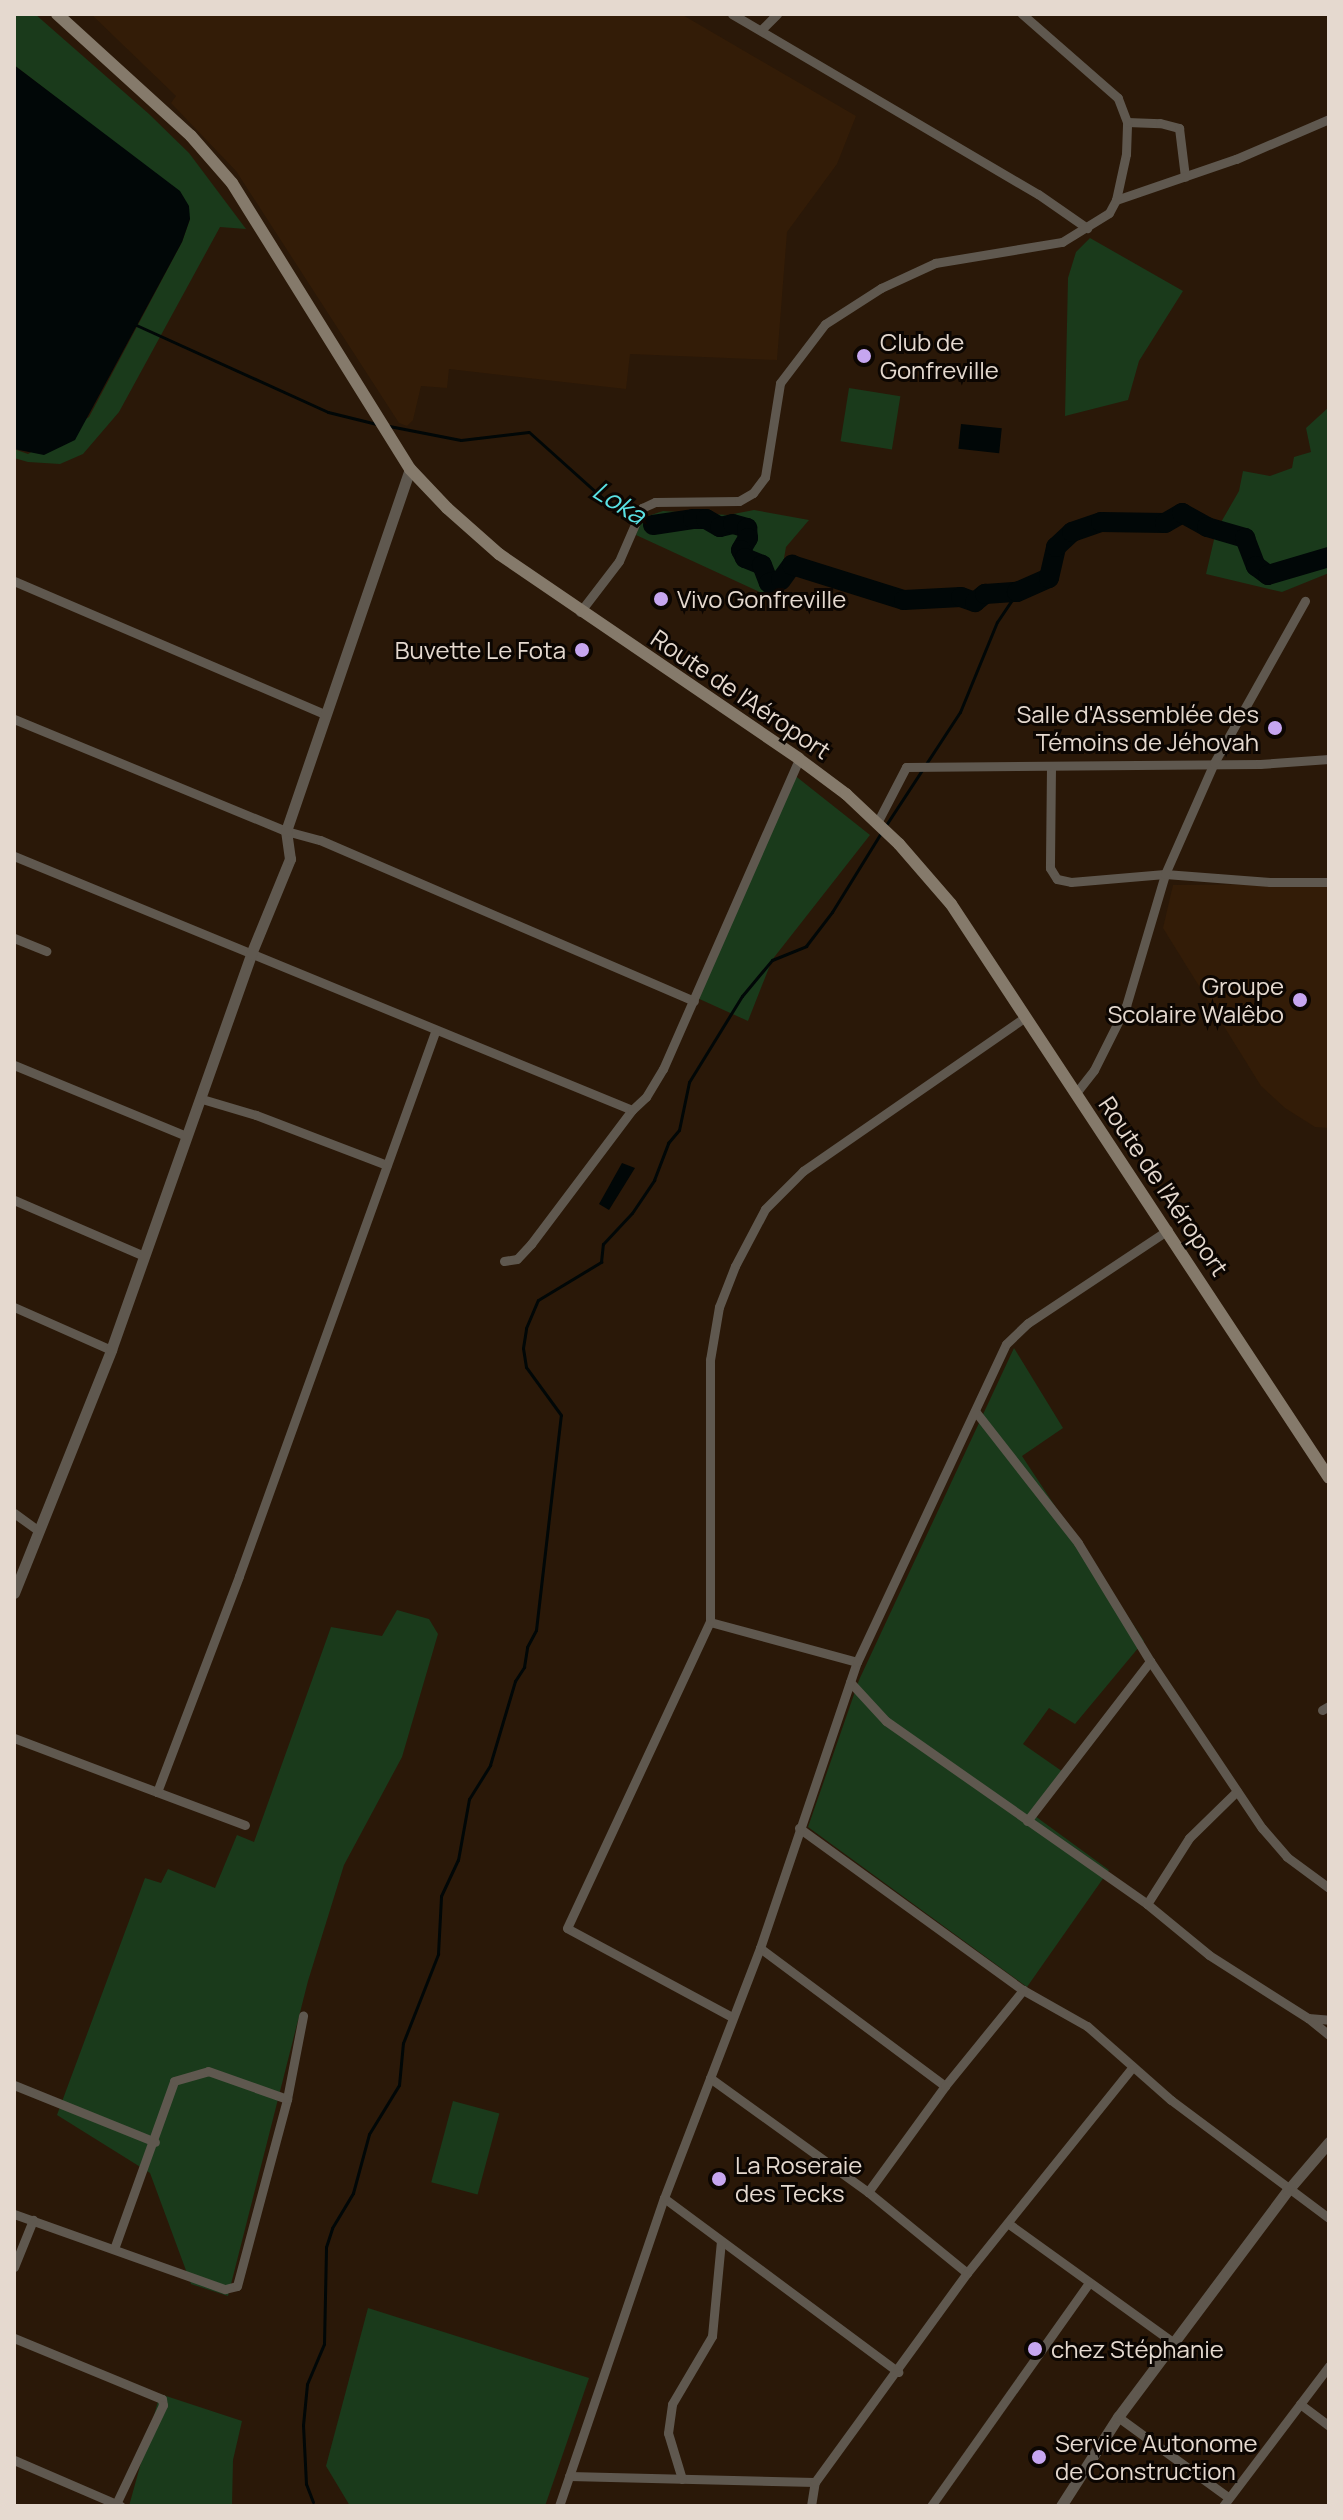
<!DOCTYPE html>
<meta charset="utf-8">
<style>
body{margin:0}
#map{position:relative;width:1343px;height:2520px;overflow:hidden;background:#2a1808;font-family:Manrope,sans-serif}
div>[style]{position:absolute}
[style*='--x']{left:calc(var(--x)*1px);top:calc(var(--y)*1px);width:calc(var(--w)*1px);rotate:calc(var(--a)*1deg)}
.built>*{inset:0;background:#331c07}
.green>*{inset:0;background:#1a3a1b;transform-origin:0 0}
.water>*{inset:0;background:#010707;transform-origin:0 0}
.stream>*{height:3px;margin:-1.5px;padding:0 1.5px;transform-origin:1.5px;border-radius:1.5px;background:#010707}
.river>*{height:20px;margin:-10px;padding:0 10px;transform-origin:10px;border-radius:10px;background:#010707}
.minor>*{height:9px;margin:-4.5px;padding:0 4.5px;transform-origin:4.5px;border-radius:4.5px;background:#5f584f}
.tertiary>*{height:11px;margin:-5.5px;padding:0 5.5px;transform-origin:5.5px;border-radius:5.5px;background:#5f584f}
.secondary>*{height:12px;margin:-6px;padding:0 6px;transform-origin:6px;border-radius:6px;background:#857a6b}
.dots>*{width:22px;height:22px;translate:-50% -50%;box-sizing:border-box;border:4px solid #0c0602;border-radius:50%}
span{translate:-50% -50%;white-space:nowrap;text-align:center;line-height:1.15;-webkit-text-stroke:6px #0c0602;paint-order:stroke}
.poi-label{font-size:24px;color:#e5d9cf}
.left{translate:0 -50%;text-align:left}
.right{translate:-100% -50%;text-align:right}
.street-label{font-size:24px;color:#e5d9cf}
.water-label{font-size:26px;color:#5ae1e3;font-style:italic}
.frame{position:absolute;inset:0;border:16px solid #e5d9cf;pointer-events:none}
</style>
<div id="map">
<div class="built">
<i style="clip-path:polygon(91px 14px,681px 14px,856px 116px,837px 164px,787px 232px,777px 360px,630px 354px,626px 389px,449px 369px,447px 388px,421px 386px,413px 420px,407px 426px,399px 423px,236px 171px,171px 103px,176px 96px)"></i>
<i style="clip-path:polygon(1329px 884px,1329px 1128px,1315px 1127px,1285px 1108px,1261px 1086px,1163px 928px,1173px 885px)"></i>
</div>
<div class="green">
<i style="clip-path:polygon(14px 14px,35px 14px,149px 114px,189px 153px,246px 229px,220px 227px,119px 412px,83px 454px,60px 464px,28px 462px,14px 458px,14px 449px,28px 454px,89px 417px,182px 242px,190px 219px,71px 109px,14px 65px)"></i>
<i style="clip-path:polygon(1090px 238px,1183px 291px,1139px 361px,1128px 400px,1065px 416px,1068px 278px,1076px 252px)"></i>
<i style="left:849px;top:388px;width:52px;height:54px;rotate:9deg"></i>
<i style="clip-path:polygon(1329px 407px,1329px 573px,1282px 592px,1206px 574px,1216px 531px,1239px 491px,1243px 471px,1270px 476px,1292px 468px,1294px 457px,1311px 452px,1306px 428px)"></i>
<i style="clip-path:polygon(754px 510px,809px 520px,786px 547px,779px 587px,766px 595px,636px 535px,642px 518px,663px 511px,728px 515px)"></i>
<i style="clip-path:polygon(793px 774px,870px 835px,772px 960px,748px 1021px,695px 997px)"></i>
<i style="clip-path:polygon(1014px 1348px,1063px 1428px,1022px 1456px,1144px 1641px,1075px 1724px,1049px 1708px,1023px 1744px,1066px 1774px,1035px 1816px,1109px 1870px,1027px 1987px,808px 1827px,859px 1680px)"></i>
<i style="clip-path:polygon(397px 1610px,429px 1619px,438px 1634px,402px 1757px,344px 1865px,308px 1981px,228px 2296px,191px 2284px,150px 2173px,57px 2115px,145px 1878px,161px 1883px,168px 1869px,215px 1888px,237px 1835px,254px 1842px,331px 1627px,382px 1636px)"></i>
<i style="left:453px;top:2101px;width:48px;height:84px;rotate:15deg"></i>
<i style="clip-path:polygon(368px 2308px,589px 2378px,545px 2506px,350px 2506px,326px 2466px)"></i>
<i style="clip-path:polygon(160px 2394px,242px 2421px,233px 2460px,232px 2506px,129px 2506px)"></i>
</div>
<div class="water">
<i style="clip-path:polygon(14px 65px,180px 191px,189px 206px,190px 219px,182px 242px,75px 440px,44px 455px,14px 449px)"></i>
<i style="left:961px;top:424px;width:41px;height:25px;rotate:6deg"></i>
<i style="clip-path:polygon(622px 1163px,635px 1168px,609px 1210px,599px 1204px)"></i>
</div>
<div class="stream">
<i style="--x:134;--y:324;--w:213;--a:24.4"></i>
<i style="--x:328;--y:412;--w:50;--a:13.8"></i>
<i style="--x:389;--y:426;--w:73;--a:11"></i>
<i style="--x:461;--y:440;--w:68;--a:-6.7"></i>
<i style="--x:529;--y:432;--w:103;--a:41.9"></i>
<i style="--x:606;--y:501;--w:53;--a:27.1"></i>
<i style="--x:886;--y:825;--w:135;--a:-56.8"></i>
<i style="--x:960;--y:712;--w:97;--a:-67.7"></i>
<i style="--x:997;--y:622;--w:36;--a:-56"></i>
<i style="--x:313;--y:2502;--w:19;--a:-111"></i>
<i style="--x:306;--y:2484;--w:59;--a:-92.9"></i>
<i style="--x:303;--y:2425;--w:41;--a:-84.4"></i>
<i style="--x:307;--y:2384;--w:43;--a:-67"></i>
<i style="--x:324;--y:2344;--w:97;--a:-88.8"></i>
<i style="--x:326;--y:2247;--w:20;--a:-72"></i>
<i style="--x:332;--y:2228;--w:41;--a:-59"></i>
<i style="--x:353;--y:2193;--w:61;--a:-74.8"></i>
<i style="--x:369;--y:2134;--w:57;--a:-58.5"></i>
<i style="--x:399;--y:2085;--w:42;--a:-84.6"></i>
<i style="--x:403;--y:2043;--w:96;--a:-68.5"></i>
<i style="--x:438;--y:1954;--w:58;--a:-87"></i>
<i style="--x:441;--y:1896;--w:40;--a:-65"></i>
<i style="--x:458;--y:1860;--w:62;--a:-79.8"></i>
<i style="--x:469;--y:1799;--w:40;--a:-58"></i>
<i style="--x:490;--y:1765;--w:88;--a:-73.4"></i>
<i style="--x:515;--y:1681;--w:17;--a:-57"></i>
<i style="--x:524;--y:1667;--w:20;--a:-81"></i>
<i style="--x:527;--y:1647;--w:19;--a:-62"></i>
<i style="--x:536;--y:1630;--w:216;--a:-83.4"></i>
<i style="--x:561;--y:1415;--w:59;--a:-126.1"></i>
<i style="--x:526;--y:1367;--w:19;--a:-99"></i>
<i style="--x:523;--y:1348;--w:20;--a:-81"></i>
<i style="--x:526;--y:1328;--w:30;--a:-67"></i>
<i style="--x:538;--y:1300;--w:74;--a:-31.1"></i>
<i style="--x:601;--y:1262;--w:18;--a:-84"></i>
<i style="--x:603;--y:1244;--w:42;--a:-46.9"></i>
<i style="--x:632;--y:1213;--w:40;--a:-56"></i>
<i style="--x:654;--y:1180;--w:40;--a:-69"></i>
<i style="--x:668;--y:1143;--w:17;--a:-50"></i>
<i style="--x:679;--y:1130;--w:49;--a:-78.2"></i>
<i style="--x:689;--y:1082;--w:101;--a:-58.4"></i>
<i style="--x:742;--y:996;--w:47;--a:-50.2"></i>
<i style="--x:772;--y:960;--w:37;--a:-22"></i>
<i style="--x:806;--y:946;--w:43;--a:-52.6"></i>
<i style="--x:832;--y:912;--w:95;--a:-58.3"></i>
</div>
<div class="river">
<i style="--x:653;--y:525;--w:40;--a:-8.5"></i>
<i style="--x:693;--y:519;--w:13;--a:0"></i>
<i style="--x:706;--y:519;--w:16;--a:30"></i>
<i style="--x:720;--y:527;--w:13;--a:-13"></i>
<i style="--x:733;--y:524;--w:15;--a:16"></i>
<i style="--x:747;--y:528;--w:10;--a:84"></i>
<i style="--x:748;--y:538;--w:14;--a:120"></i>
<i style="--x:741;--y:550;--w:9;--a:63"></i>
<i style="--x:745;--y:558;--w:18;--a:22"></i>
<i style="--x:762;--y:565;--w:19;--a:69"></i>
<i style="--x:769;--y:583;--w:12;--a:-14"></i>
<i style="--x:781;--y:580;--w:19;--a:-54"></i>
<i style="--x:792;--y:565;--w:117;--a:17.4"></i>
<i style="--x:904;--y:600;--w:57;--a:-3"></i>
<i style="--x:961;--y:597;--w:15;--a:20"></i>
<i style="--x:975;--y:602;--w:13;--a:-39"></i>
<i style="--x:985;--y:594;--w:32;--a:-4"></i>
<i style="--x:1017;--y:592;--w:35;--a:-24"></i>
<i style="--x:1049;--y:578;--w:32;--a:-77"></i>
<i style="--x:1056;--y:547;--w:22;--a:-43"></i>
<i style="--x:1072;--y:532;--w:31;--a:-19"></i>
<i style="--x:1101;--y:522;--w:64;--a:0.9"></i>
<i style="--x:1165;--y:523;--w:20;--a:-30"></i>
<i style="--x:1182;--y:513;--w:29;--a:29"></i>
<i style="--x:1207;--y:527;--w:40;--a:16"></i>
<i style="--x:1245;--y:538;--w:30;--a:69"></i>
<i style="--x:1256;--y:566;--w:15;--a:37"></i>
<i style="--x:1268;--y:575;--w:64;--a:-16.4"></i>
</div>
<div class="minor">
<i style="--x:732;--y:14;--w:355;--a:30.5"></i>
<i style="--x:1038;--y:194;--w:60;--a:34.8"></i>
<i style="--x:761;--y:30;--w:23;--a:-45"></i>
<i style="--x:1127;--y:122;--w:33;--a:2"></i>
<i style="--x:1160;--y:123;--w:20;--a:15"></i>
<i style="--x:1179;--y:128;--w:49;--a:83"></i>
<i style="--x:1116;--y:200;--w:127;--a:-18.9"></i>
<i style="--x:1236;--y:159;--w:101;--a:-23.3"></i>
<i style="--x:14;--y:581;--w:338;--a:23.2"></i>
<i style="--x:580;--y:612;--w:64;--a:-52.6"></i>
<i style="--x:619;--y:561;--w:58;--a:-66.5"></i>
<i style="--x:642;--y:508;--w:14;--a:-25"></i>
<i style="--x:655;--y:502;--w:84;--a:-0.7"></i>
<i style="--x:739;--y:501;--w:16;--a:-30"></i>
<i style="--x:753;--y:493;--w:20;--a:-53"></i>
<i style="--x:765;--y:477;--w:95;--a:-80.9"></i>
<i style="--x:780;--y:383;--w:74;--a:-52.7"></i>
<i style="--x:825;--y:324;--w:67;--a:-32.7"></i>
<i style="--x:881;--y:288;--w:60;--a:-24.8"></i>
<i style="--x:935;--y:263;--w:129;--a:-9.4"></i>
<i style="--x:1062;--y:242;--w:55;--a:-31.7"></i>
<i style="--x:1109;--y:213;--w:15;--a:-62"></i>
<i style="--x:1116;--y:200;--w:47;--a:-77.7"></i>
<i style="--x:1126;--y:154;--w:32;--a:-88"></i>
<i style="--x:1127;--y:122;--w:26;--a:-111"></i>
<i style="--x:1118;--y:98;--w:128;--a:-138.8"></i>
<i style="--x:14;--y:719;--w:294;--a:22.4"></i>
<i style="--x:286;--y:831;--w:35;--a:15"></i>
<i style="--x:320;--y:840;--w:407;--a:23.3"></i>
<i style="--x:1051;--y:767;--w:101;--a:90.6"></i>
<i style="--x:1050;--y:868;--w:13;--a:58"></i>
<i style="--x:1057;--y:879;--w:14;--a:12"></i>
<i style="--x:1071;--y:882;--w:94;--a:-4.9"></i>
<i style="--x:1165;--y:874;--w:105;--a:4.4"></i>
<i style="--x:1270;--y:882;--w:59;--a:0"></i>
<i style="--x:877;--y:823;--w:63;--a:-62.6"></i>
<i style="--x:906;--y:767;--w:354;--a:-0.5"></i>
<i style="--x:1260;--y:764;--w:69;--a:-4.1"></i>
<i style="--x:14;--y:856;--w:668;--a:22.34"></i>
<i style="--x:14;--y:938;--w:35;--a:22"></i>
<i style="--x:14;--y:1065;--w:186;--a:22.4"></i>
<i style="--x:1076;--y:1093;--w:29;--a:-52"></i>
<i style="--x:1094;--y:1070;--w:72;--a:-63.4"></i>
<i style="--x:1126;--y:1006;--w:138;--a:-73.5"></i>
<i style="--x:1165;--y:874;--w:121;--a:-66.2"></i>
<i style="--x:1214;--y:763;--w:186;--a:-60.7"></i>
<i style="--x:202;--y:1099;--w:56;--a:16.5"></i>
<i style="--x:256;--y:1115;--w:140;--a:20.9"></i>
<i style="--x:14;--y:1200;--w:142;--a:23.3"></i>
<i style="--x:504;--y:1261;--w:13;--a:-9"></i>
<i style="--x:517;--y:1259;--w:21;--a:-47"></i>
<i style="--x:531;--y:1244;--w:168;--a:-53"></i>
<i style="--x:632;--y:1110;--w:19;--a:-43"></i>
<i style="--x:646;--y:1097;--w:33;--a:-59"></i>
<i style="--x:663;--y:1069;--w:339;--a:-66.3"></i>
<i style="--x:14;--y:1307;--w:106;--a:23.9"></i>
<i style="--x:975;--y:1411;--w:167;--a:52"></i>
<i style="--x:1078;--y:1543;--w:138;--a:58.6"></i>
<i style="--x:1150;--y:1661;--w:201;--a:56.2"></i>
<i style="--x:1262;--y:1828;--w:38;--a:49"></i>
<i style="--x:1287;--y:1857;--w:52;--a:36.4"></i>
<i style="--x:14;--y:1513;--w:31;--a:36"></i>
<i style="--x:710;--y:1622;--w:152;--a:15.2"></i>
<i style="--x:850;--y:1682;--w:53;--a:47.3"></i>
<i style="--x:886;--y:1721;--w:319;--a:35"></i>
<i style="--x:1147;--y:1904;--w:80;--a:39.4"></i>
<i style="--x:1209;--y:1955;--w:117;--a:32.5"></i>
<i style="--x:1308;--y:2018;--w:21;--a:5"></i>
<i style="--x:1322;--y:1710;--w:8;--a:-30"></i>
<i style="--x:14;--y:1738;--w:153;--a:20.7"></i>
<i style="--x:1027;--y:1821;--w:202;--a:-52.4"></i>
<i style="--x:245;--y:1825;--w:94;--a:-159.4"></i>
<i style="--x:157;--y:1792;--w:231;--a:-69.2"></i>
<i style="--x:239;--y:1576;--w:578;--a:-70.19"></i>
<i style="--x:799;--y:1828;--w:276;--a:35.9"></i>
<i style="--x:1023;--y:1990;--w:73;--a:29.4"></i>
<i style="--x:1087;--y:2026;--w:112;--a:41.4"></i>
<i style="--x:1171;--y:2100;--w:197;--a:36.8"></i>
<i style="--x:1147;--y:1904;--w:78;--a:-57.5"></i>
<i style="--x:1189;--y:1838;--w:67;--a:-44.4"></i>
<i style="--x:760;--y:1948;--w:231;--a:36.7"></i>
<i style="--x:732;--y:2017;--w:187;--a:-151.7"></i>
<i style="--x:567;--y:1928;--w:338;--a:-65"></i>
<i style="--x:710;--y:1622;--w:262;--a:-90"></i>
<i style="--x:710;--y:1360;--w:54;--a:-80.4"></i>
<i style="--x:719;--y:1307;--w:44;--a:-68.7"></i>
<i style="--x:735;--y:1266;--w:64;--a:-62.2"></i>
<i style="--x:765;--y:1209;--w:54;--a:-45"></i>
<i style="--x:803;--y:1171;--w:270;--a:-34.7"></i>
<i style="--x:1308;--y:2018;--w:27;--a:39"></i>
<i style="--x:710;--y:2078;--w:195;--a:35.8"></i>
<i style="--x:868;--y:2192;--w:128;--a:39.3"></i>
<i style="--x:14;--y:2085;--w:152;--a:22"></i>
<i style="--x:868;--y:2192;--w:131;--a:-54"></i>
<i style="--x:945;--y:2086;--w:124;--a:-50.9"></i>
<i style="--x:664;--y:2198;--w:292;--a:36.6"></i>
<i style="--x:14;--y:2214;--w:224;--a:19.6"></i>
<i style="--x:225;--y:2289;--w:12;--a:-14"></i>
<i style="--x:237;--y:2286;--w:194;--a:-75"></i>
<i style="--x:287;--y:2099;--w:85;--a:-79.1"></i>
<i style="--x:1009;--y:2224;--w:203;--a:35.8"></i>
<i style="--x:114;--y:2249;--w:178;--a:-70.3"></i>
<i style="--x:174;--y:2081;--w:35;--a:-16"></i>
<i style="--x:208;--y:2071;--w:84;--a:19.5"></i>
<i style="--x:14;--y:2267;--w:51;--a:-68"></i>
<i style="--x:14;--y:2338;--w:160;--a:22.4"></i>
<i style="--x:162;--y:2399;--w:6;--a:81"></i>
<i style="--x:163;--y:2405;--w:110;--a:115.4"></i>
<i style="--x:1300;--y:2404;--w:36;--a:37"></i>
<i style="--x:1118;--y:2417;--w:137;--a:36.1"></i>
<i style="--x:14;--y:2460;--w:116;--a:23.3"></i>
<i style="--x:569;--y:2476;--w:246;--a:1.4"></i>
<i style="--x:682;--y:2479;--w:48;--a:-106.9"></i>
<i style="--x:668;--y:2433;--w:29;--a:-82"></i>
<i style="--x:672;--y:2404;--w:79;--a:-59.5"></i>
<i style="--x:712;--y:2336;--w:95;--a:-84.6"></i>
<i style="--x:559;--y:2506;--w:325;--a:-71.2"></i>
<i style="--x:664;--y:2198;--w:268;--a:-69"></i>
<i style="--x:760;--y:1948;--w:302;--a:-71.3"></i>
<i style="--x:857;--y:1662;--w:351;--a:-64.9"></i>
<i style="--x:1006;--y:1344;--w:30;--a:-44"></i>
<i style="--x:1028;--y:1323;--w:168;--a:-33.6"></i>
<i style="--x:811;--y:2506;--w:24;--a:-81"></i>
<i style="--x:815;--y:2482;--w:258;--a:-54"></i>
<i style="--x:967;--y:2273;--w:263;--a:-51.2"></i>
<i style="--x:931;--y:2506;--w:273;--a:-54.7"></i>
<i style="--x:1223;--y:2506;--w:176;--a:-52.9"></i>
</div>
<div class="tertiary">
<i style="--x:14;--y:1593;--w:262;--a:-68.2"></i>
<i style="--x:111;--y:1350;--w:420;--a:-70.5"></i>
<i style="--x:251;--y:954;--w:103;--a:-67.7"></i>
<i style="--x:290;--y:859;--w:28;--a:-98"></i>
<i style="--x:286;--y:831;--w:383;--a:-71.1"></i>
<i style="--x:1061;--y:2506;--w:106;--a:-57.4"></i>
<i style="--x:1118;--y:2417;--w:284;--a:-53.2"></i>
<i style="--x:1288;--y:2190;--w:63;--a:-49.5"></i>
</div>
<div class="secondary">
<i style="--x:57;--y:14;--w:181;--a:42.3"></i>
<i style="--x:191;--y:136;--w:62;--a:48.9"></i>
<i style="--x:232;--y:183;--w:337;--a:58.1"></i>
<i style="--x:410;--y:469;--w:54;--a:46.5"></i>
<i style="--x:447;--y:508;--w:69;--a:41.5"></i>
<i style="--x:499;--y:554;--w:363;--a:34.3"></i>
<i style="--x:799;--y:759;--w:59;--a:36.7"></i>
<i style="--x:846;--y:794;--w:73;--a:43.3"></i>
<i style="--x:899;--y:844;--w:79;--a:49.1"></i>
<i style="--x:951;--y:904;--w:687;--a:56.63"></i>
</div>
<div class="dots">
<i style="left:864px;top:356px;background:#c6a6f0"></i>
<i style="left:661px;top:599px;background:#c6a6f0"></i>
<i style="left:582px;top:650px;background:#c6a6f0"></i>
<i style="left:1275px;top:728px;background:#c6a6f0"></i>
<i style="left:1300px;top:1000px;background:#c6a6f0"></i>
<i style="left:719px;top:2179px;background:#c6a6f0"></i>
<i style="left:1035px;top:2349px;background:#c6a6f0"></i>
<i style="left:1039px;top:2457px;background:#c6a6f0"></i>
</div>
<div class="poi-label">
<span class="left" style="left:880px;top:356px">Club de<br>Gonfreville</span>
<span class="left" style="left:677px;top:599px">Vivo Gonfreville</span>
<span class="right" style="left:566px;top:650px">Buvette Le Fota</span>
<span class="right" style="left:1259px;top:728px">Salle d'Assemblée des<br>Témoins de Jéhovah</span>
<span class="right" style="left:1284px;top:1000px">Groupe<br>Scolaire Walêbo</span>
<span class="left" style="left:735px;top:2179px">La Roseraie<br>des Tecks</span>
<span class="left" style="left:1051px;top:2349px">chez Stéphanie</span>
<span class="left" style="left:1055px;top:2457px">Service Autonome<br>de Construction</span>
</div>
<div class="street-label">
<span style="left:741px;top:694px;rotate:34deg">Route de l'Aéroport</span>
<span style="left:1164px;top:1186px;rotate:56deg">Route de l'Aéroport</span>
</div>
<div class="water-label">
<span style="left:619px;top:503px;rotate:32deg">Loka</span>
</div>
<div class="frame"></div>
</div>
